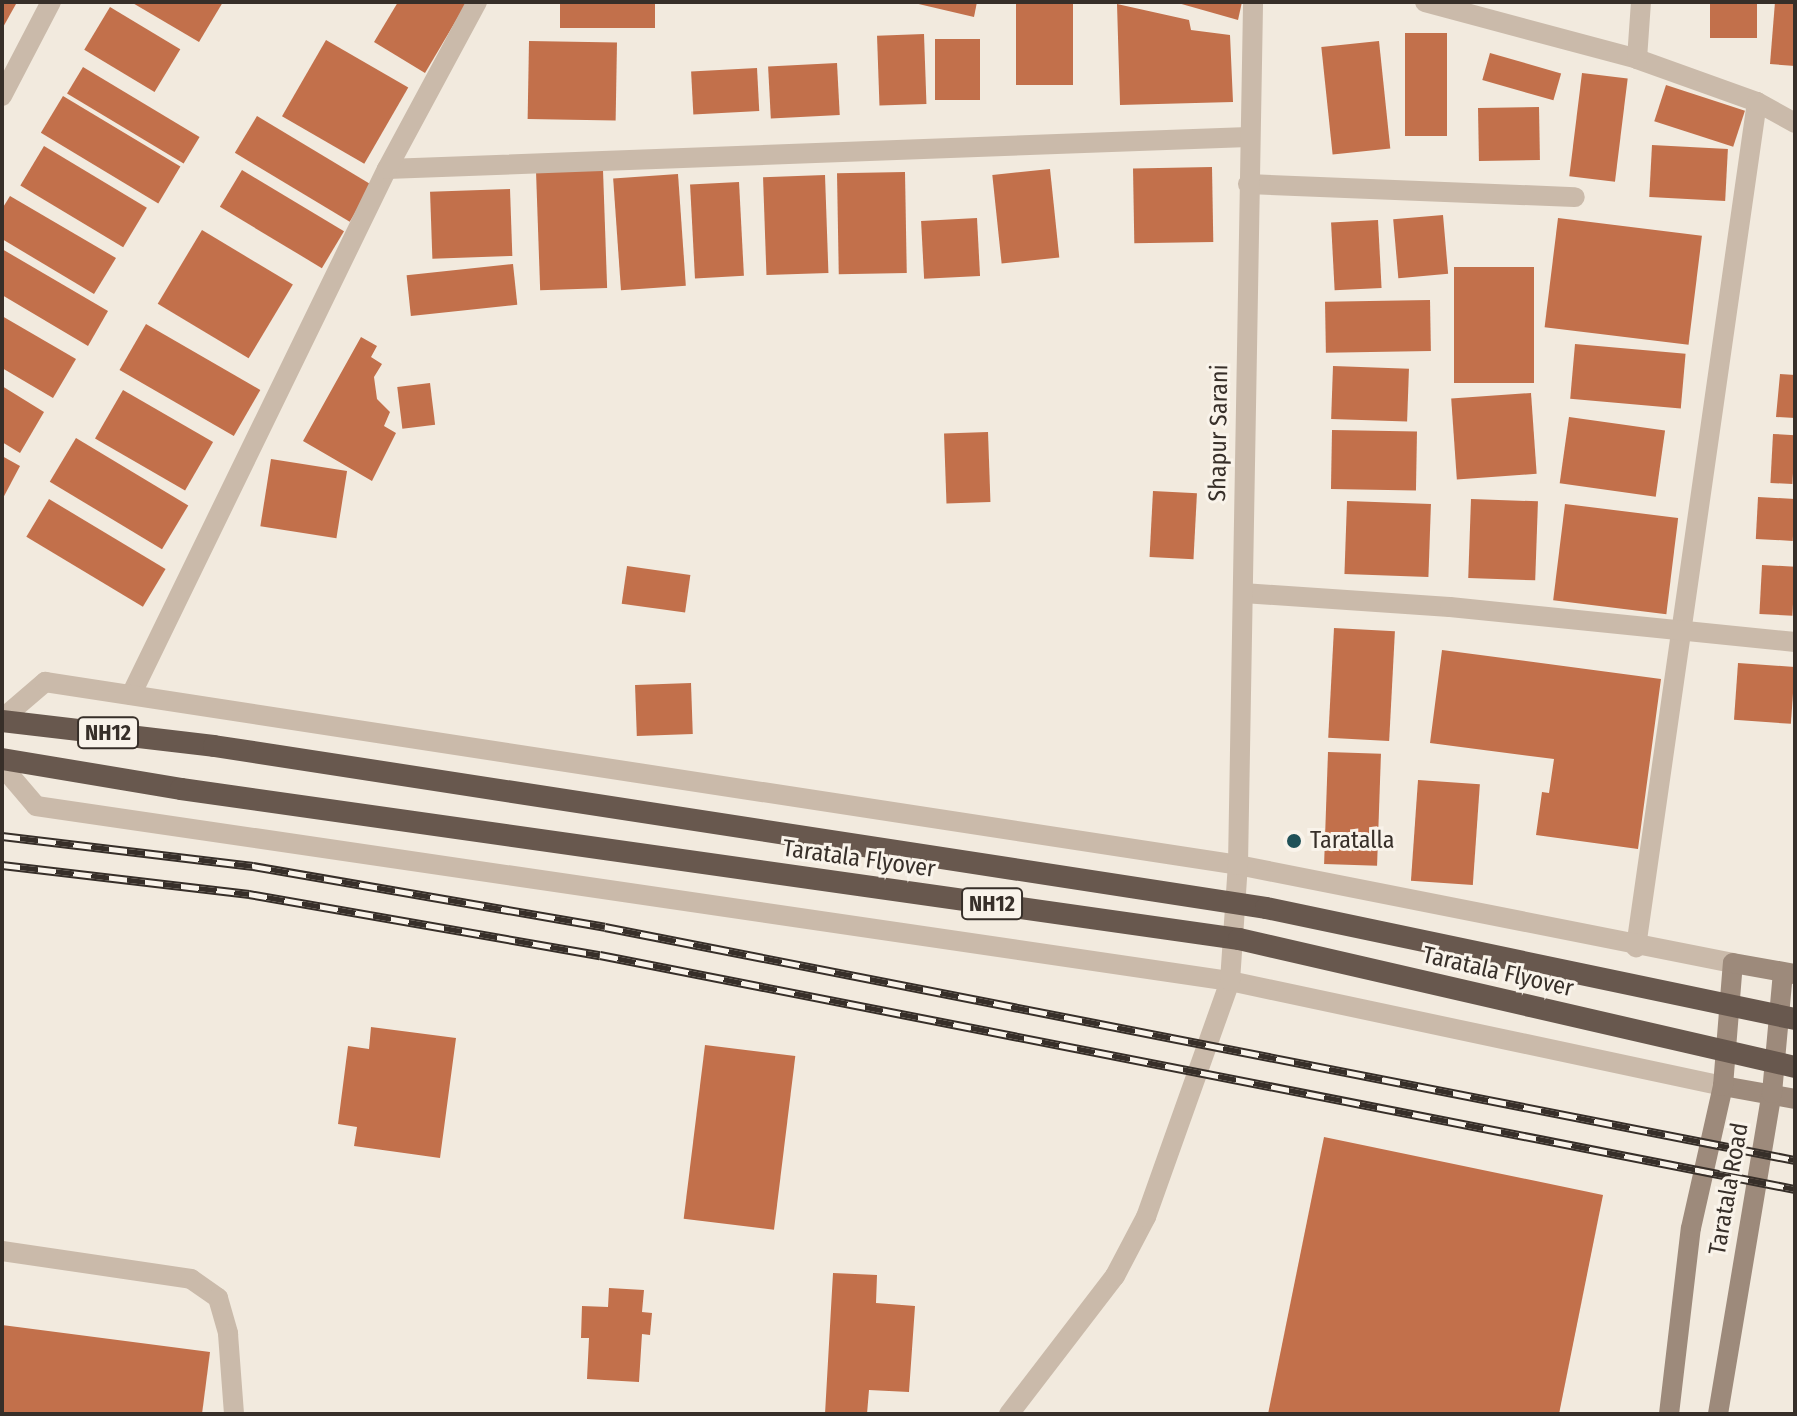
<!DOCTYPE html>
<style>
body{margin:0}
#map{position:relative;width:1797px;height:1416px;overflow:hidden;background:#f2eade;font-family:"Fira Sans Condensed",sans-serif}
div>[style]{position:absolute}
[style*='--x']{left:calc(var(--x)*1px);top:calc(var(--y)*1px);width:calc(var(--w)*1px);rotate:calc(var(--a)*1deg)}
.building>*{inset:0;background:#c2704b;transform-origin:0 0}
.service>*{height:20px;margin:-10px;padding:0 10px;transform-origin:10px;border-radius:10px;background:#cabaaa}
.minor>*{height:20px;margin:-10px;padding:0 10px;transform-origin:10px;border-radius:10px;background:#cabaaa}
.tertiary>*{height:20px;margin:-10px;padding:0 10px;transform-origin:10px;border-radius:10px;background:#cabaaa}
.secondary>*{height:20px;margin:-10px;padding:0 10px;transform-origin:10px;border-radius:10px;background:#9d8a7b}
.trunk>*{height:22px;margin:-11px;padding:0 11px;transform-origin:11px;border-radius:11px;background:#68584e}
.rail>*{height:9px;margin-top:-4.5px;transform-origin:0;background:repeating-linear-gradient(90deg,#f9f3ea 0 18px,#372f29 0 36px);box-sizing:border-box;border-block:2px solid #372f29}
.trunk-bridge>*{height:22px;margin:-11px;padding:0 11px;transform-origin:11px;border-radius:11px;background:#68584e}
.dots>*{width:22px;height:22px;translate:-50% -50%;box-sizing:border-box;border:4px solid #f9f3ea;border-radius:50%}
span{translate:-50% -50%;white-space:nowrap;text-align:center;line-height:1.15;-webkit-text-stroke:6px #f9f3ea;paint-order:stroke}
.shield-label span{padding:2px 6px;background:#f9f3ea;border:2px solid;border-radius:6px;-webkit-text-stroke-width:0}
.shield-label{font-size:22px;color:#372f29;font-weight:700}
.street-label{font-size:24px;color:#372f29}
.poi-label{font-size:24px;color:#372f29}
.left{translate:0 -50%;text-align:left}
.frame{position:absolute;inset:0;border:4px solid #372f29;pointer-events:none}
</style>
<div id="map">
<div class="building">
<i style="clip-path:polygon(2px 2px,16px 4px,2px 29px)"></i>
<i style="clip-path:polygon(131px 2px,223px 2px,199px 42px)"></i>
<i style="clip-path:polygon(398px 2px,467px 2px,425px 73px,374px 42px)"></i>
<i style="left:560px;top:2px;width:95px;height:26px"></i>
<i style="clip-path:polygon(910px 2px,977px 2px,974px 17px)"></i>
<i style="left:1016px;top:2px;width:57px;height:83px"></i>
<i style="clip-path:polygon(1242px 2px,1238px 20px,1178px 3px,1178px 2px)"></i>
<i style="left:1710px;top:2px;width:47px;height:36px"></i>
<i style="clip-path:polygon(1775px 2px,1795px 2px,1795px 66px,1770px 64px)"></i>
<i style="clip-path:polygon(1117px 4px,1189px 20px,1191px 30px,1230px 35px,1233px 102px,1120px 105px)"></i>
<i style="left:110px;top:7px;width:82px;height:50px;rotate:31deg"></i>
<i style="left:1405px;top:33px;width:42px;height:103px"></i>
<i style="left:924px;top:34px;width:70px;height:47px;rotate:88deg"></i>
<i style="left:935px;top:39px;width:45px;height:61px"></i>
<i style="left:326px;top:40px;width:95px;height:88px;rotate:30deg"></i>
<i style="left:529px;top:41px;width:88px;height:78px;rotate:1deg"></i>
<i style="left:1379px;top:41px;width:108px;height:58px;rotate:84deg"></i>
<i style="left:1490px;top:53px;width:74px;height:28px;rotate:16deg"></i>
<i style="left:837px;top:63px;width:52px;height:69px;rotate:87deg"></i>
<i style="left:83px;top:67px;width:136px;height:31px;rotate:31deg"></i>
<i style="left:757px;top:68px;width:43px;height:66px;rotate:87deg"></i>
<i style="left:1582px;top:73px;width:46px;height:104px;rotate:7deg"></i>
<i style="left:1666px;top:85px;width:83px;height:38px;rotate:18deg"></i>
<i style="left:63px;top:96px;width:137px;height:43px;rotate:31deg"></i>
<i style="left:1539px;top:107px;width:53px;height:61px;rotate:89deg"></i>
<i style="left:257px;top:116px;width:134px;height:43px;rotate:31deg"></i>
<i style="left:1652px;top:145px;width:76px;height:52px;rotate:3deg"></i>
<i style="left:44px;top:146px;width:120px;height:46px;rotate:31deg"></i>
<i style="left:1212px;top:167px;width:75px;height:79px;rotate:89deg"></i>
<i style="left:1050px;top:169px;width:89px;height:58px;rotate:84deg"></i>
<i style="left:242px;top:170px;width:119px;height:43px;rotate:31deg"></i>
<i style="left:603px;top:170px;width:118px;height:67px;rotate:88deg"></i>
<i style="left:905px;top:172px;width:101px;height:68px;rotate:89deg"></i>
<i style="left:678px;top:174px;width:112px;height:65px;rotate:86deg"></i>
<i style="left:825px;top:175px;width:98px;height:62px;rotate:88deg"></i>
<i style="left:739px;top:182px;width:94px;height:49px;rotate:87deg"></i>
<i style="left:510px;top:189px;width:67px;height:80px;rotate:88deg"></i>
<i style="clip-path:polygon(10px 196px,116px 258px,94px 294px,2px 239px,2px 209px)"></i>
<i style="left:1443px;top:215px;width:59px;height:50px;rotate:85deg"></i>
<i style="left:977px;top:218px;width:58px;height:56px;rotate:87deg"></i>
<i style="left:1558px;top:218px;width:145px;height:110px;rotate:7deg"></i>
<i style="left:1378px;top:220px;width:68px;height:47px;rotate:87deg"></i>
<i style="left:202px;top:230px;width:106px;height:86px;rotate:31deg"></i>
<i style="clip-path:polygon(2px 249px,108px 311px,88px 346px,2px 295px)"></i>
<i style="left:513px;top:264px;width:41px;height:107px;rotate:84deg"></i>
<i style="left:1534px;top:267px;width:116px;height:80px;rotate:90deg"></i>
<i style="left:1430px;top:300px;width:51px;height:105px;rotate:89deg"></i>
<i style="clip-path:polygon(2px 316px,76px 359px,53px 398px,2px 368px)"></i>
<i style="left:146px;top:324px;width:132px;height:53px;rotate:30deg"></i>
<i style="clip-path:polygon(361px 337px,377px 346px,371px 357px,382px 364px,374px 377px,377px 399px,390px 412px,384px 426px,396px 433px,372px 481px,303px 441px)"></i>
<i style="left:1575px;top:344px;width:111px;height:55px;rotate:5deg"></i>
<i style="left:1333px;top:366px;width:76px;height:53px;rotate:2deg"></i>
<i style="clip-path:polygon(1780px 374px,1795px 375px,1795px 418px,1776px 417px)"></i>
<i style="left:430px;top:383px;width:42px;height:33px;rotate:83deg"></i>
<i style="clip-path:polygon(2px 386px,44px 412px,20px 453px,2px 442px)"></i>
<i style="left:123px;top:390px;width:104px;height:56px;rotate:30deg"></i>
<i style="left:1531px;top:393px;width:81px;height:80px;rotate:86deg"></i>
<i style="left:1569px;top:417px;width:97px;height:67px;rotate:8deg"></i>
<i style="left:1332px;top:430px;width:85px;height:59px;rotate:1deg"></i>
<i style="left:988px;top:432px;width:70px;height:44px;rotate:88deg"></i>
<i style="left:1773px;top:434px;width:22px;height:49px;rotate:3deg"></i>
<i style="left:76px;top:438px;width:131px;height:51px;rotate:31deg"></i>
<i style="clip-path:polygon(2px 456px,20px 466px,2px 500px)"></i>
<i style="left:271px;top:459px;width:77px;height:68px;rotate:9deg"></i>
<i style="left:1153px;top:491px;width:44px;height:66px;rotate:3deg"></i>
<i style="left:1758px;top:497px;width:37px;height:42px;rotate:3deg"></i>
<i style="left:49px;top:499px;width:136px;height:44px;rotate:31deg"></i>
<i style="left:1471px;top:499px;width:67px;height:79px;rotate:2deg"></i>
<i style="left:1347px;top:501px;width:84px;height:73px;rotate:2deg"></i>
<i style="left:1565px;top:504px;width:114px;height:97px;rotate:7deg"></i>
<i style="left:1762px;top:565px;width:33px;height:49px;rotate:3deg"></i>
<i style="left:627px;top:566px;width:64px;height:38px;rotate:8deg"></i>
<i style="left:1334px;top:628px;width:61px;height:110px;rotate:3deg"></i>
<i style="clip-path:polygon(1442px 650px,1661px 679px,1638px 849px,1536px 835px,1542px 792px,1549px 793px,1554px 759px,1430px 743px)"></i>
<i style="left:1738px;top:663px;width:57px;height:57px;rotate:4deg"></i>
<i style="left:691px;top:683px;width:51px;height:56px;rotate:88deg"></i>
<i style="left:1328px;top:752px;width:53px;height:112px;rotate:2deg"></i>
<i style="left:1418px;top:780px;width:62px;height:101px;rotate:4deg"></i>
<i style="clip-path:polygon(371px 1027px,456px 1038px,440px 1158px,354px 1146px,357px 1127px,338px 1124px,348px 1046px,369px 1049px)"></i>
<i style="left:705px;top:1045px;width:91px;height:175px;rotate:7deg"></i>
<i style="clip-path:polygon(1324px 1137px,1603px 1195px,1559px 1414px,1268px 1414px)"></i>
<i style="clip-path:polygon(833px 1273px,877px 1275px,876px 1303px,915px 1306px,909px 1392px,869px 1390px,867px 1414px,825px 1414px)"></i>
<i style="clip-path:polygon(609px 1288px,644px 1290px,642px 1312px,652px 1313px,650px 1335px,642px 1334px,639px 1382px,587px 1379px,589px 1338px,581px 1338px,582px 1306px,608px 1307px)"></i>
<i style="clip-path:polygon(2px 1325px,210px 1352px,202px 1414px,2px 1414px)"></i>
</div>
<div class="service">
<i style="--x:2;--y:1251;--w:191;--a:8.4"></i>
<i style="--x:191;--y:1279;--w:33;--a:35"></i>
<i style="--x:218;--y:1298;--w:37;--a:74"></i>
<i style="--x:228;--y:1334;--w:80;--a:85.7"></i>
</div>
<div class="minor">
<i style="--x:1425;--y:2;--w:220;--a:15"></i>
<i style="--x:1637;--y:59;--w:127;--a:19.7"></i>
<i style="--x:1757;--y:102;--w:854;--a:98.15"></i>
<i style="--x:1637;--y:59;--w:57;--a:-86"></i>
<i style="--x:2;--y:96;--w:106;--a:-62.5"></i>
<i style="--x:1757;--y:102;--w:43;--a:28.9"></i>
<i style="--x:387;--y:169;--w:862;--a:-2.13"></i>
<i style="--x:1248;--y:184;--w:327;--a:2.3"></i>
<i style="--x:1243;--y:593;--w:207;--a:3.9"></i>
<i style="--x:1450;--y:607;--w:347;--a:5.8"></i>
<i style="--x:131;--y:695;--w:585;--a:-64.05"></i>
<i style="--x:387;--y:169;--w:190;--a:-61.7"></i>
</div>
<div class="tertiary">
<i style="--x:2;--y:719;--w:57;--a:-40.7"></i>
<i style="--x:45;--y:682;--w:1207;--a:8.72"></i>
<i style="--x:1238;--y:865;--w:505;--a:11.2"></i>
<i style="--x:2;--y:766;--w:52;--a:49.6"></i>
<i style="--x:36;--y:806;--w:1207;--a:8.34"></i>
<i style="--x:1230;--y:981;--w:504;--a:12.02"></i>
<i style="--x:1009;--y:1414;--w:174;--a:-52.5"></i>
<i style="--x:1115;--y:1276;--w:67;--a:-62.3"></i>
<i style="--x:1146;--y:1217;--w:251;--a:-70.4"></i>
<i style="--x:1230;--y:981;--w:116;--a:-86.1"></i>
<i style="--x:1238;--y:865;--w:863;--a:-89"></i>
</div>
<div class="secondary">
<i style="--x:1723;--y:1086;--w:73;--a:10.2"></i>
<i style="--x:1669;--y:1414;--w:187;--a:-83.3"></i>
<i style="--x:1691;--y:1228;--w:146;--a:-77.3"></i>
<i style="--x:1723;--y:1086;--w:123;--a:-85.4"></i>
<i style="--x:1733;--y:963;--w:63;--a:10.1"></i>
<i style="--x:1718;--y:1414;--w:326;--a:-80.5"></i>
<i style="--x:1772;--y:1093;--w:121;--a:-84.8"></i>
</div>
<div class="trunk">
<i style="--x:2;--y:721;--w:213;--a:6.7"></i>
<i style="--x:2;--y:759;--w:181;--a:9.5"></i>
</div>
<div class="rail">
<i style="--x:2;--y:836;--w:253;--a:6.8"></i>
<i style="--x:253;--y:866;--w:357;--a:9.8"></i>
<i style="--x:605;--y:927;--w:1213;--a:11.08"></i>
<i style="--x:2;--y:865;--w:249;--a:6.7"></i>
<i style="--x:249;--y:894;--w:356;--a:9.9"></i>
<i style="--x:600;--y:955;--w:1218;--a:11.08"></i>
</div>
<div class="trunk-bridge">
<i style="--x:214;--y:746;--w:1064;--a:8.75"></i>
<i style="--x:1266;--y:908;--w:541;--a:11.85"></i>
<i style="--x:181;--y:789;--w:1069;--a:8.07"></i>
<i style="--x:1239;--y:939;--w:571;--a:12.96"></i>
</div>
<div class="dots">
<i style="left:1294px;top:841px;background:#205158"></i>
</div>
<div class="shield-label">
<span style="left:108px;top:733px">NH12</span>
<span style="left:992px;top:904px">NH12</span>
</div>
<div class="street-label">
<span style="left:1219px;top:433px;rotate:-89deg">Shapur Sarani</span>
<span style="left:859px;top:859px;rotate:8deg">Taratala Flyover</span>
<span style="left:1498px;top:972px;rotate:13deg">Taratala Flyover</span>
<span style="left:1729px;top:1189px;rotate:-80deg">Taratala Road</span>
</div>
<div class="poi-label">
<span class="left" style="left:1310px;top:841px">Taratalla</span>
</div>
<div class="frame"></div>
</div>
